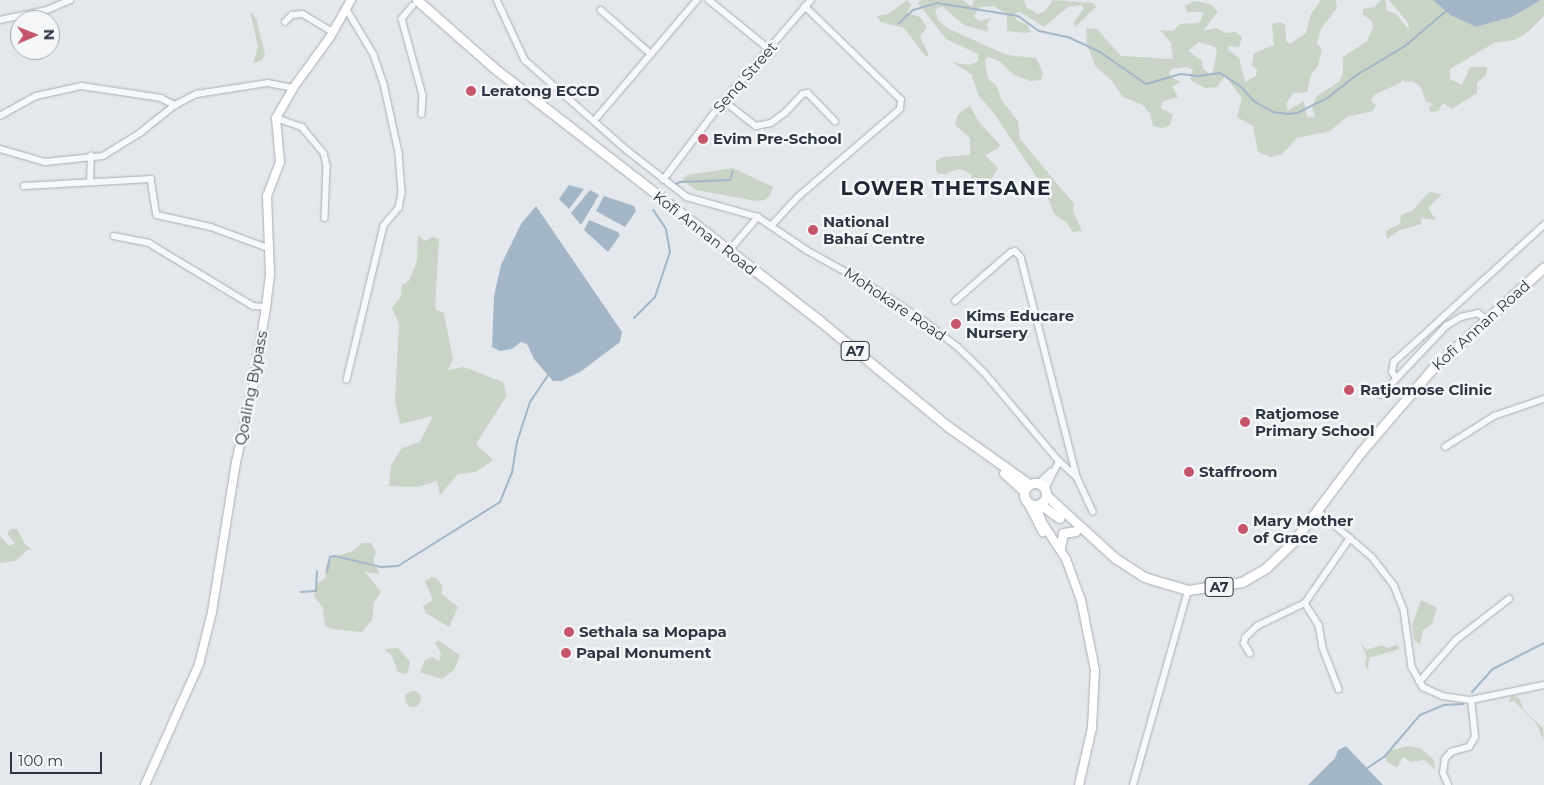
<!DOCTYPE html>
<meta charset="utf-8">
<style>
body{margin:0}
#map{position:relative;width:1544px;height:785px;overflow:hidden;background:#e4e7eb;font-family:Montserrat,sans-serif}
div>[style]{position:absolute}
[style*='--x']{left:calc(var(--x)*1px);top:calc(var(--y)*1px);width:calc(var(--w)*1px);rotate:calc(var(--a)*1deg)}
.green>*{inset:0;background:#cad4c6}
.round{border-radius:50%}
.water>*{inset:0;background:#a3b6c8}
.stream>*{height:2px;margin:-1px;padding:0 1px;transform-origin:1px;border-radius:1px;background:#a3b6c8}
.roads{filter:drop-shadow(0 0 1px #a9aeb5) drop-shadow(0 0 1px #a9aeb5)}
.street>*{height:5.5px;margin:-2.75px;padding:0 2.75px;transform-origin:2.75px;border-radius:2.75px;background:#f7f8fa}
.secondary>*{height:8px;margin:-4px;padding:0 4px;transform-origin:4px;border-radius:4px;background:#fff}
.primary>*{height:9px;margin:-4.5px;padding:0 4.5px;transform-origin:4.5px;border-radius:4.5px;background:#fff}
.primary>.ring{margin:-4.5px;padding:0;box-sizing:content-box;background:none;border:9px solid #fff;border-radius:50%}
.dots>*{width:14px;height:14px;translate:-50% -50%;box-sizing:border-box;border:2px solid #f4f6f8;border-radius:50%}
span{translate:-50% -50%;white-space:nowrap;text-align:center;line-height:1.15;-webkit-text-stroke:5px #f4f6f8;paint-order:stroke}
.shield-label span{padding:1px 4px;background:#f4f6f8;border:1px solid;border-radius:4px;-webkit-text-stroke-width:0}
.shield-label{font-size:14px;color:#2d3642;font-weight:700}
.street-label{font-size:15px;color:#2d3642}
.poi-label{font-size:15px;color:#2d3642;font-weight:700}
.left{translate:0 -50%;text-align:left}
.district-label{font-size:20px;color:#1f2733;font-weight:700;letter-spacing:1px}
.north{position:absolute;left:10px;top:10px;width:50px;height:50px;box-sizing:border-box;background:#f4f6f8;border:1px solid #a4a9af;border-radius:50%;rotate:89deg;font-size:14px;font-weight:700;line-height:20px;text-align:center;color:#2d3642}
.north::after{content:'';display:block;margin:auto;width:18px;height:22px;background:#c5556a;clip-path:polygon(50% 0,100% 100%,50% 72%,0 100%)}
.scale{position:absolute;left:10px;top:752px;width:92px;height:22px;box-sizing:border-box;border:2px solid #2d3642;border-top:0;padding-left:6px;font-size:15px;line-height:18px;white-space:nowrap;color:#2d3642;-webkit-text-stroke:4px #f4f6f8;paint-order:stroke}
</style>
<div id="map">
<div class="green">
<i style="clip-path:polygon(907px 0,911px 5px,907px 13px,920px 17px,927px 27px,920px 37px,929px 55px,926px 57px,904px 28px,881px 22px,877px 16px,888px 14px)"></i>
<i style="clip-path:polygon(922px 0,963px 0,972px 7px,974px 0,1024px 0,1027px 8px,1038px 14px,1045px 11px,1053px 0,1093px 3px,1096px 7px,1075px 27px,1074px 22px,1084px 8px,1081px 5px,1068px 7px,1044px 27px,1020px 12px,1014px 14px,1016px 20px,1027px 25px,1031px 32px,1026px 33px,1007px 31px,1007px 14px,994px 6px,979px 7px,974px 16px,979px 21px,991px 18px,987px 24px,988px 32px,964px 25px,942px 6px,935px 10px,938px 20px,947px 28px,980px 43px,1007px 55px,1036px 58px,1043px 73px,1041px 80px,1031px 81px,1014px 75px,999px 61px,988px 57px,985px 60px,988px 79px,996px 85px,1002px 101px,1018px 121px,1020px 139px,1074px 204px,1073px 211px,1082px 231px,1073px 232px,1066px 222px,1054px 214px,1044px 188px,993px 112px,979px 96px,971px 74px,952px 62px,969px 65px,978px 61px,978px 54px,946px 39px,918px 3px)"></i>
<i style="clip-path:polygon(evenodd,1321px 0,1336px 0,1337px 8px,1321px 29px,1317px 43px,1322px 50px,1318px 66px,1311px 75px,1307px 92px,1293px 93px,1286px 104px,1288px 110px,1304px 101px,1307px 117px,1311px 118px,1315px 117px,1312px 106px,1318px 95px,1339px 82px,1343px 73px,1343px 57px,1367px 41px,1373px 28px,1372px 21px,1363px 15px,1363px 9px,1374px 7px,1381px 0,1386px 0,1386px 10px,1396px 14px,1409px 30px,1408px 23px,1389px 0,1433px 0,1450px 15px,1476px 27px,1512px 17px,1541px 0,1544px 0,1544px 16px,1528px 32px,1514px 40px,1494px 43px,1450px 69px,1450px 79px,1462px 85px,1470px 67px,1487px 67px,1486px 75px,1477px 83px,1477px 93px,1452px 109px,1443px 103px,1438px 111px,1430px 112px,1429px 108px,1433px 104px,1426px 102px,1420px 86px,1412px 81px,1405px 82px,1402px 78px,1402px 82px,1374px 95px,1371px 101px,1376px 105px,1373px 111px,1347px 117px,1330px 131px,1297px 138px,1282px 154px,1271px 157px,1258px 152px,1253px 126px,1237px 117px,1242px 98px,1225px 76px,1217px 87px,1205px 88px,1190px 80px,1193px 70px,1187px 67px,1172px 69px,1169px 73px,1171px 77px,1181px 82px,1172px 86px,1178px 97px,1162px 102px,1161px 108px,1173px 115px,1170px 125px,1162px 128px,1153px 126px,1150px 114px,1143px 105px,1123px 97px,1112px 81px,1095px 66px,1087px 44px,1086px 28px,1097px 29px,1121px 56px,1173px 59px,1171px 43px,1160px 30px,1173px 31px,1180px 24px,1199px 23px,1204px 12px,1187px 12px,1185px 6px,1194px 1px,1210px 4px,1218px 11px,1203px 31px,1216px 28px,1225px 33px,1235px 32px,1242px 37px,1239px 47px,1229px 46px,1228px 50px,1239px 58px,1245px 82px,1256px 76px,1257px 70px,1252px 65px,1254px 53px,1274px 45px,1272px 24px,1281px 22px,1285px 25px,1286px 41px,1290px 44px,1306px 33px,1311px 14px,1321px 0,1199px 42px,1215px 47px,1217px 52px,1212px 75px,1203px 69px,1202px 61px,1188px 51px,1199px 42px)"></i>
<i style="clip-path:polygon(250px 11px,256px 18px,265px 54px,262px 60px,253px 63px,258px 47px)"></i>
<i style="clip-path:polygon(970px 106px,979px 122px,1000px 145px,998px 149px,985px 155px,998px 168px,990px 181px,982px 184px,970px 182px,972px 175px,965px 171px,959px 169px,945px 174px,938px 174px,936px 170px,936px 161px,942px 157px,970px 155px,970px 138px,955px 125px,958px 114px)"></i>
<i style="clip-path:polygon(733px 168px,773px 187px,770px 195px,765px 200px,757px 201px,696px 190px,682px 180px,687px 175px)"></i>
<i style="clip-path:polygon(1429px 192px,1442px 194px,1428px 208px,1436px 220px,1420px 218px,1422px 224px,1400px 230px,1387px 239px,1386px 231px,1400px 224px,1401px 215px,1412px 211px)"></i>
<i style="clip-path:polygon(418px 235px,425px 241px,433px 237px,439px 239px,435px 309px,444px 313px,453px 359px,448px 370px,464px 367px,503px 382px,507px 395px,476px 444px,493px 460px,476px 472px,458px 474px,440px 495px,437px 481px,418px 487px,389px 486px,391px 465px,402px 448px,420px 442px,433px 416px,400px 424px,395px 401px,399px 324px,392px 308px,401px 296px,402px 285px,409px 281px,417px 261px)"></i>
<i style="clip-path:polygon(11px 529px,17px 529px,25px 544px,32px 550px,27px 550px,16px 561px,0 563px,0 536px,9px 546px,15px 543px,7px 534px)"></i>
<i style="clip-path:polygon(362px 543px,371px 543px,376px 552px,373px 560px,380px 574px,365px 572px,381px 592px,374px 603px,372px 620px,362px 632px,333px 629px,325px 626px,323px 608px,314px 596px,317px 584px,325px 579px,326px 565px,333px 557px,353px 551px)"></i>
<i style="clip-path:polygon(432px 577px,437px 578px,442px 586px,442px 594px,458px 607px,449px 627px,426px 613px,423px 606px,433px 600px,425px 581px)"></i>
<i style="clip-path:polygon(1421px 600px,1437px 608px,1432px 624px,1423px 630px,1420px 645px,1414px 640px,1412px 626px)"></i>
<i style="clip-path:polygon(439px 641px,460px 655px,454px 670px,442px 679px,420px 672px,425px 660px,432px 657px,439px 661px,441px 654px,435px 642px)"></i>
<i style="clip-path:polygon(1360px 641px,1366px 650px,1382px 645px,1387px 648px,1398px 645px,1399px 649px,1369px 658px,1368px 671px,1365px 664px,1367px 657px)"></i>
<i style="clip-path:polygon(398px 648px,410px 662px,407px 674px,398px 672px,392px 656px,384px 649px)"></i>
<i class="round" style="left:405px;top:691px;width:16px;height:16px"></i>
<i style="clip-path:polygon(1511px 696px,1519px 697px,1523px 709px,1543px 728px,1544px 741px,1536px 723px,1514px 701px,1509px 702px)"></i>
<i style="clip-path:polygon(1409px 746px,1420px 748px,1434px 760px,1435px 770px,1425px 760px,1411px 762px,1403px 757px,1397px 768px,1386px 761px,1385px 754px,1390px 750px)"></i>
</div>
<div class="water">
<i style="clip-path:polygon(1433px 0,1541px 0,1512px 17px,1476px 27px,1450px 15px)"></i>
<i style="clip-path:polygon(569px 185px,584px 189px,569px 209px,559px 199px)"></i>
<i style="clip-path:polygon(590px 190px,599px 195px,581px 225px,571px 213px)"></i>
<i style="clip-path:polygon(604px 196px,634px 206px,636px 211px,625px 227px,596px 211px)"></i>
<i style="clip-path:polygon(536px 206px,622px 332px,620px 342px,580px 372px,561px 381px,553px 381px,534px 359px,527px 344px,521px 342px,512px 349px,500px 351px,492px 347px,494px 296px,501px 265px,521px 224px)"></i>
<i style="clip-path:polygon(589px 220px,618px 232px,620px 235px,608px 252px,584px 230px)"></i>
<i style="clip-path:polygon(1346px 746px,1383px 785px,1308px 785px,1335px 758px,1338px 750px)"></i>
</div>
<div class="stream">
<i style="--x:899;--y:23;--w:19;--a:-43"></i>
<i style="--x:913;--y:10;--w:25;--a:-16"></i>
<i style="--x:937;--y:3;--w:82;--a:9.1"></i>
<i style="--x:1018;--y:16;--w:26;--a:36"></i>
<i style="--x:1039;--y:31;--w:30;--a:12"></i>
<i style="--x:1068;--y:37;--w:35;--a:25"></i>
<i style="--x:1100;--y:52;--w:56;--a:34.8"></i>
<i style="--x:1146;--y:84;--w:36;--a:-16"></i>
<i style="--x:1181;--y:74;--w:17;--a:7"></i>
<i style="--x:1198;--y:76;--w:22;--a:-8"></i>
<i style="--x:1220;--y:73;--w:24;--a:33"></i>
<i style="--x:1240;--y:86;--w:22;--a:47"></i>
<i style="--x:1255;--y:102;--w:21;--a:29"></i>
<i style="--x:1273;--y:112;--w:15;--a:8"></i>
<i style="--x:1288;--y:114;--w:9;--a:-6"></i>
<i style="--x:1297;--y:113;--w:32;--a:-26"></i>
<i style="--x:1326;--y:99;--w:37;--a:-38"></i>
<i style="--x:1355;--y:76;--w:58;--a:-31"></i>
<i style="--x:1405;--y:46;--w:54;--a:-40.5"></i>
<i style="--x:674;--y:185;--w:7;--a:-27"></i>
<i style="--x:680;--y:182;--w:50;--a:-2.3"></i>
<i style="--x:730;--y:180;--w:9;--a:-72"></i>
<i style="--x:634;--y:318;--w:30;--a:-45"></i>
<i style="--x:655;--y:297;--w:47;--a:-71.6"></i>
<i style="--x:670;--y:252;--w:23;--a:-100"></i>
<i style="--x:666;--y:229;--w:23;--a:-124"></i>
<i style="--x:327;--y:572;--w:15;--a:-79"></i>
<i style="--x:330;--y:557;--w:5;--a:-11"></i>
<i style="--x:335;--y:556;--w:47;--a:13.4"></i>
<i style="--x:381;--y:567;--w:17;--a:-3"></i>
<i style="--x:398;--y:566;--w:120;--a:-32.1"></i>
<i style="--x:500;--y:502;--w:31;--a:-68"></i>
<i style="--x:512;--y:473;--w:31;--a:-81"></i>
<i style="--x:517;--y:442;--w:42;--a:-72"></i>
<i style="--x:530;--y:402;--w:37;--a:-56"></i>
<i style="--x:301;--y:592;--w:15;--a:-4"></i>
<i style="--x:316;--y:591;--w:20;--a:-87"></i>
<i style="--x:1472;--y:692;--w:31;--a:-48"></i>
<i style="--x:1493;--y:669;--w:57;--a:-27"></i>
<i style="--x:1366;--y:769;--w:23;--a:-34"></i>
<i style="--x:1385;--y:756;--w:54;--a:-49.5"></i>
<i style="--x:1420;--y:715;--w:26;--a:-23"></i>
<i style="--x:1444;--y:705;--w:19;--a:-3"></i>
</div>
<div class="roads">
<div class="street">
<i style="--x:497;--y:0;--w:66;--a:65"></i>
<i style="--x:525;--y:60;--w:137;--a:41.5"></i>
<i style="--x:628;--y:151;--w:75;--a:37.9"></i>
<i style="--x:687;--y:197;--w:74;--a:15.7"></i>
<i style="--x:758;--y:217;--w:60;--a:34.2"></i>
<i style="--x:808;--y:251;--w:66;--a:28.9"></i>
<i style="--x:866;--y:283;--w:69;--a:33.2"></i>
<i style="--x:924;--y:321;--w:43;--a:37.4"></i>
<i style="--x:958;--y:347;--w:35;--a:44"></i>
<i style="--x:983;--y:371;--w:118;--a:49.8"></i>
<i style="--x:1059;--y:461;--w:24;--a:42"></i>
<i style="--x:709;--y:0;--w:77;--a:39.2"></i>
<i style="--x:413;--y:6;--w:17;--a:130"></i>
<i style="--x:402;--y:19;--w:79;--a:74.6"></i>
<i style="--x:423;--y:95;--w:19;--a:93"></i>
<i style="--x:346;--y:8;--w:55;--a:59.2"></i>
<i style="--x:374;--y:55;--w:31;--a:71"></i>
<i style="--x:384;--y:84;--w:71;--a:77.7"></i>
<i style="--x:399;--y:153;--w:40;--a:85.7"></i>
<i style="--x:402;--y:193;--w:15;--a:101"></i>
<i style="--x:399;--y:208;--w:23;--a:130"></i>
<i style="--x:384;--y:226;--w:158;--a:103.5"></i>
<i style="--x:601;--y:10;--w:67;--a:41.3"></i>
<i style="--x:0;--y:20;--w:48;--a:-12"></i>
<i style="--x:47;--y:10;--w:25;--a:-23"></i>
<i style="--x:285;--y:22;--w:10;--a:-45"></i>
<i style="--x:292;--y:15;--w:11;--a:-5"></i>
<i style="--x:303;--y:14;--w:35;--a:31"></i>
<i style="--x:724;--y:101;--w:41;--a:38"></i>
<i style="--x:756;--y:126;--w:15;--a:-11"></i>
<i style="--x:771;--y:123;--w:17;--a:-36"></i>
<i style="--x:785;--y:113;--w:26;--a:-47"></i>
<i style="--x:803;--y:94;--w:5;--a:-11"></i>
<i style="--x:808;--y:93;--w:39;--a:46"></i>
<i style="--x:0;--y:116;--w:41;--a:-29.1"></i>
<i style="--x:36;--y:96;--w:47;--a:-12.3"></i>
<i style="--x:82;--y:86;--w:80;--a:8.6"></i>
<i style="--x:161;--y:98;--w:16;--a:27"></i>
<i style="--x:276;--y:118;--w:28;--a:19"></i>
<i style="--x:302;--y:127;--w:34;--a:50"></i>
<i style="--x:324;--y:153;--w:13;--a:77"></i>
<i style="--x:327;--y:166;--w:52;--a:92.2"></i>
<i style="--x:594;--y:121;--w:159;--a:-49.6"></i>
<i style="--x:0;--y:149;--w:47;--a:16.1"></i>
<i style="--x:45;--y:162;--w:58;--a:-5.9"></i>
<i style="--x:103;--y:156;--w:44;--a:-31.9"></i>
<i style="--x:140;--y:133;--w:45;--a:-38.7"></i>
<i style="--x:175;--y:105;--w:25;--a:-27"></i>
<i style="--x:197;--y:94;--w:72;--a:-8.8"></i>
<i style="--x:268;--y:83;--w:25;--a:11"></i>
<i style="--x:663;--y:180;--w:89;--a:-52.7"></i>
<i style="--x:717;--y:109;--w:144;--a:-49.2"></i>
<i style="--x:90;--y:182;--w:26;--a:-88"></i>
<i style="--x:24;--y:186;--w:127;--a:-3.2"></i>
<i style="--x:151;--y:179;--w:36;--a:81"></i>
<i style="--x:157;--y:215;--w:55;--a:12.5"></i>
<i style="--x:211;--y:227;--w:61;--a:20.2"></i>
<i style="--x:771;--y:226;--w:41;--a:-47"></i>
<i style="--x:799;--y:196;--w:133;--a:-40.7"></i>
<i style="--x:900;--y:109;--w:9;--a:-84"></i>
<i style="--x:901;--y:100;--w:134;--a:-135.9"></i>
<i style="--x:114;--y:236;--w:36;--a:11"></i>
<i style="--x:149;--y:243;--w:122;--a:31.2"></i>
<i style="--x:253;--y:306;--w:13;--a:4"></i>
<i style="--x:728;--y:252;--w:46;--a:-49.4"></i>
<i style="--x:955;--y:301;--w:73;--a:-41.1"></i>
<i style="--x:1010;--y:253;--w:5;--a:-22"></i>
<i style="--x:1015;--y:251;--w:8;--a:45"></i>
<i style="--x:1021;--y:257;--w:227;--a:75.7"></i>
<i style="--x:1077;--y:477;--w:38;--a:65"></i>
<i style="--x:1396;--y:378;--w:7;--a:-124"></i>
<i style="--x:1392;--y:372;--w:10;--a:-79"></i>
<i style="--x:1394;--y:362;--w:203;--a:-42.4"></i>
<i style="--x:1381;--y:395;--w:95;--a:-46.7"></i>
<i style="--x:1446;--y:326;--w:17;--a:-31"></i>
<i style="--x:1461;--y:317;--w:17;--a:-13"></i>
<i style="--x:1478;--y:313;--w:10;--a:37"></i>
<i style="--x:1445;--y:447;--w:58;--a:-32.3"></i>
<i style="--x:1494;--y:416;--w:53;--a:-18.8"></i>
<i style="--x:1038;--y:484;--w:18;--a:-43"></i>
<i style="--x:1045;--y:489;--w:31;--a:-63"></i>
<i style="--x:1317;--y:510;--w:72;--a:40.5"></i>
<i style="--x:1372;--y:557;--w:36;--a:52"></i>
<i style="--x:1394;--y:585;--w:27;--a:68"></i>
<i style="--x:1404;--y:610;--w:58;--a:82"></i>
<i style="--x:1412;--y:667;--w:23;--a:61"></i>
<i style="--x:1423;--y:687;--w:21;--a:25"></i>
<i style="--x:1442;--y:696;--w:29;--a:8"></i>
<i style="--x:1471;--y:700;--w:75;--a:-11.6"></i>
<i style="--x:1305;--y:603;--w:26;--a:58"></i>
<i style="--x:1319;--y:625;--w:23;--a:80"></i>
<i style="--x:1323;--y:648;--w:44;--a:68.7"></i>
<i style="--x:1250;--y:654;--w:12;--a:-121"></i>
<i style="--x:1244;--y:644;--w:6;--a:-81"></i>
<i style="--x:1245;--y:638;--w:17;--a:-45"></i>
<i style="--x:1257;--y:626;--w:53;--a:-25.6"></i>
<i style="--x:1305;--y:603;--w:79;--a:-55.3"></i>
<i style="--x:1419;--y:682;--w:56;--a:-48.6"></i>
<i style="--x:1456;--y:640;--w:67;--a:-37.7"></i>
<i style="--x:1133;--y:785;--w:203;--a:-74.2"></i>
<i style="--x:1448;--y:785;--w:13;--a:-113"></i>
<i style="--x:1443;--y:773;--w:14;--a:-82"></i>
<i style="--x:1445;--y:759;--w:9;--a:-49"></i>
<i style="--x:1451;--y:752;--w:19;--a:-16"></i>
<i style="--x:1469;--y:747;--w:12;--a:-59"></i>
<i style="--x:1475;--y:737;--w:37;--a:-96"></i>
</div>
<div class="secondary">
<i style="--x:1028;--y:503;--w:33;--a:63"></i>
<i style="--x:1036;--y:506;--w:19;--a:69"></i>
<i style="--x:1043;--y:524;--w:42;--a:56.7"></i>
<i style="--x:1066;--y:559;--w:44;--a:69.9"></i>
<i style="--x:1081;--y:600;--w:71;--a:78.7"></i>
<i style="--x:1095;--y:670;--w:58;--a:93"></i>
<i style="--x:1092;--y:728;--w:58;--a:102.8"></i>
<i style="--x:145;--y:785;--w:133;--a:-65.9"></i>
<i style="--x:199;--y:664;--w:54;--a:-76"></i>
<i style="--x:212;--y:612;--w:152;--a:-80.9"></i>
<i style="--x:236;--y:462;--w:77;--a:-77.2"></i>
<i style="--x:253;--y:387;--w:81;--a:-80.8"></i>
<i style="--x:266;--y:307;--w:33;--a:-83"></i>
<i style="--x:270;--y:274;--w:78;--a:-92.2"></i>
<i style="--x:267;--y:196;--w:36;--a:-69"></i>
<i style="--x:280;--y:162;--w:44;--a:-95.2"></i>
<i style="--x:276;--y:118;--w:34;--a:-60"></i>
<i style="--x:293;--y:88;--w:63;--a:-54"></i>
<i style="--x:330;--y:37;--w:43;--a:-60.4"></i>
</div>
<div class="primary">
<i style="--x:417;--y:0;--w:103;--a:41.4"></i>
<i style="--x:494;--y:68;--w:413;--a:37.8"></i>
<i style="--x:820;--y:321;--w:168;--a:39.5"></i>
<i style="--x:950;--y:428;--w:97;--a:35.3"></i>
<i style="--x:1004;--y:473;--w:27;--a:42"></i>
<i class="ring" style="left:1024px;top:483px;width:13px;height:13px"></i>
<i style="--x:1046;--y:495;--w:93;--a:42.4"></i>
<i style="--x:1115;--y:558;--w:35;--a:33"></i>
<i style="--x:1144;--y:577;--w:46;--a:16.5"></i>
<i style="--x:1188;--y:590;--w:55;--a:-8.4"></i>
<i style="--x:1242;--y:582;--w:28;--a:-30"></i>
<i style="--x:1266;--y:568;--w:37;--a:-44"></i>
<i style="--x:1293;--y:542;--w:111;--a:-53"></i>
<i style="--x:1360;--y:453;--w:111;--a:-49.4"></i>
<i style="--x:1432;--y:369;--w:151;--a:-42.3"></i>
<i style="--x:1040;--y:504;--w:24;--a:36"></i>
<i style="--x:1060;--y:548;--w:15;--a:-79"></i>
<i style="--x:1063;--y:533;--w:13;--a:-9"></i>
</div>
</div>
<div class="dots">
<i style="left:471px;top:91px;background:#c5556a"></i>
<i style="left:703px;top:139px;background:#c5556a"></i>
<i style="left:813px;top:230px;background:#c5556a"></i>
<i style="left:956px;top:324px;background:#c5556a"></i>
<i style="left:1349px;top:390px;background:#c5556a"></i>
<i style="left:1245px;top:422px;background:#c5556a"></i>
<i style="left:1189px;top:472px;background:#c5556a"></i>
<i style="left:1243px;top:529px;background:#c5556a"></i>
<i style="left:569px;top:632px;background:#c5556a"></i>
<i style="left:566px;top:653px;background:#c5556a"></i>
</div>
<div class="shield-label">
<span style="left:855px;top:351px">A7</span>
<span style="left:1219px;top:587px">A7</span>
</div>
<div class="street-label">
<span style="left:745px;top:77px;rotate:-49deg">Senq Street</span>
<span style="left:705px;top:233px;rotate:38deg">Kofi Annan Road</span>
<span style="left:895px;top:304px;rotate:34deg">Mohokare Road</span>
<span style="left:1481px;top:325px;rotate:-42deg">Kofi Annan Road</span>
<span style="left:251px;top:388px;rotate:-79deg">Qoaling Bypass</span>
</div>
<div class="poi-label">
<span class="left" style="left:481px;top:91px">Leratong ECCD</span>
<span class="left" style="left:713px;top:139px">Evim Pre-School</span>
<span class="left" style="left:823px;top:230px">National<br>Bahaí Centre</span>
<span class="left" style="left:966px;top:324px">Kims Educare<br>Nursery</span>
<span class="left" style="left:1360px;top:390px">Ratjomose Clinic</span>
<span class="left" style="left:1255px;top:422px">Ratjomose<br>Primary School</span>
<span class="left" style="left:1199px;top:472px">Staffroom</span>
<span class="left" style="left:1253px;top:529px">Mary Mother<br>of Grace</span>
<span class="left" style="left:579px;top:632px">Sethala sa Mopapa</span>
<span class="left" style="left:576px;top:653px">Papal Monument</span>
</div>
<div class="district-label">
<span style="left:946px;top:188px">LOWER THETSANE</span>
</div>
<div class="north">N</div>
<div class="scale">100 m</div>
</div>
